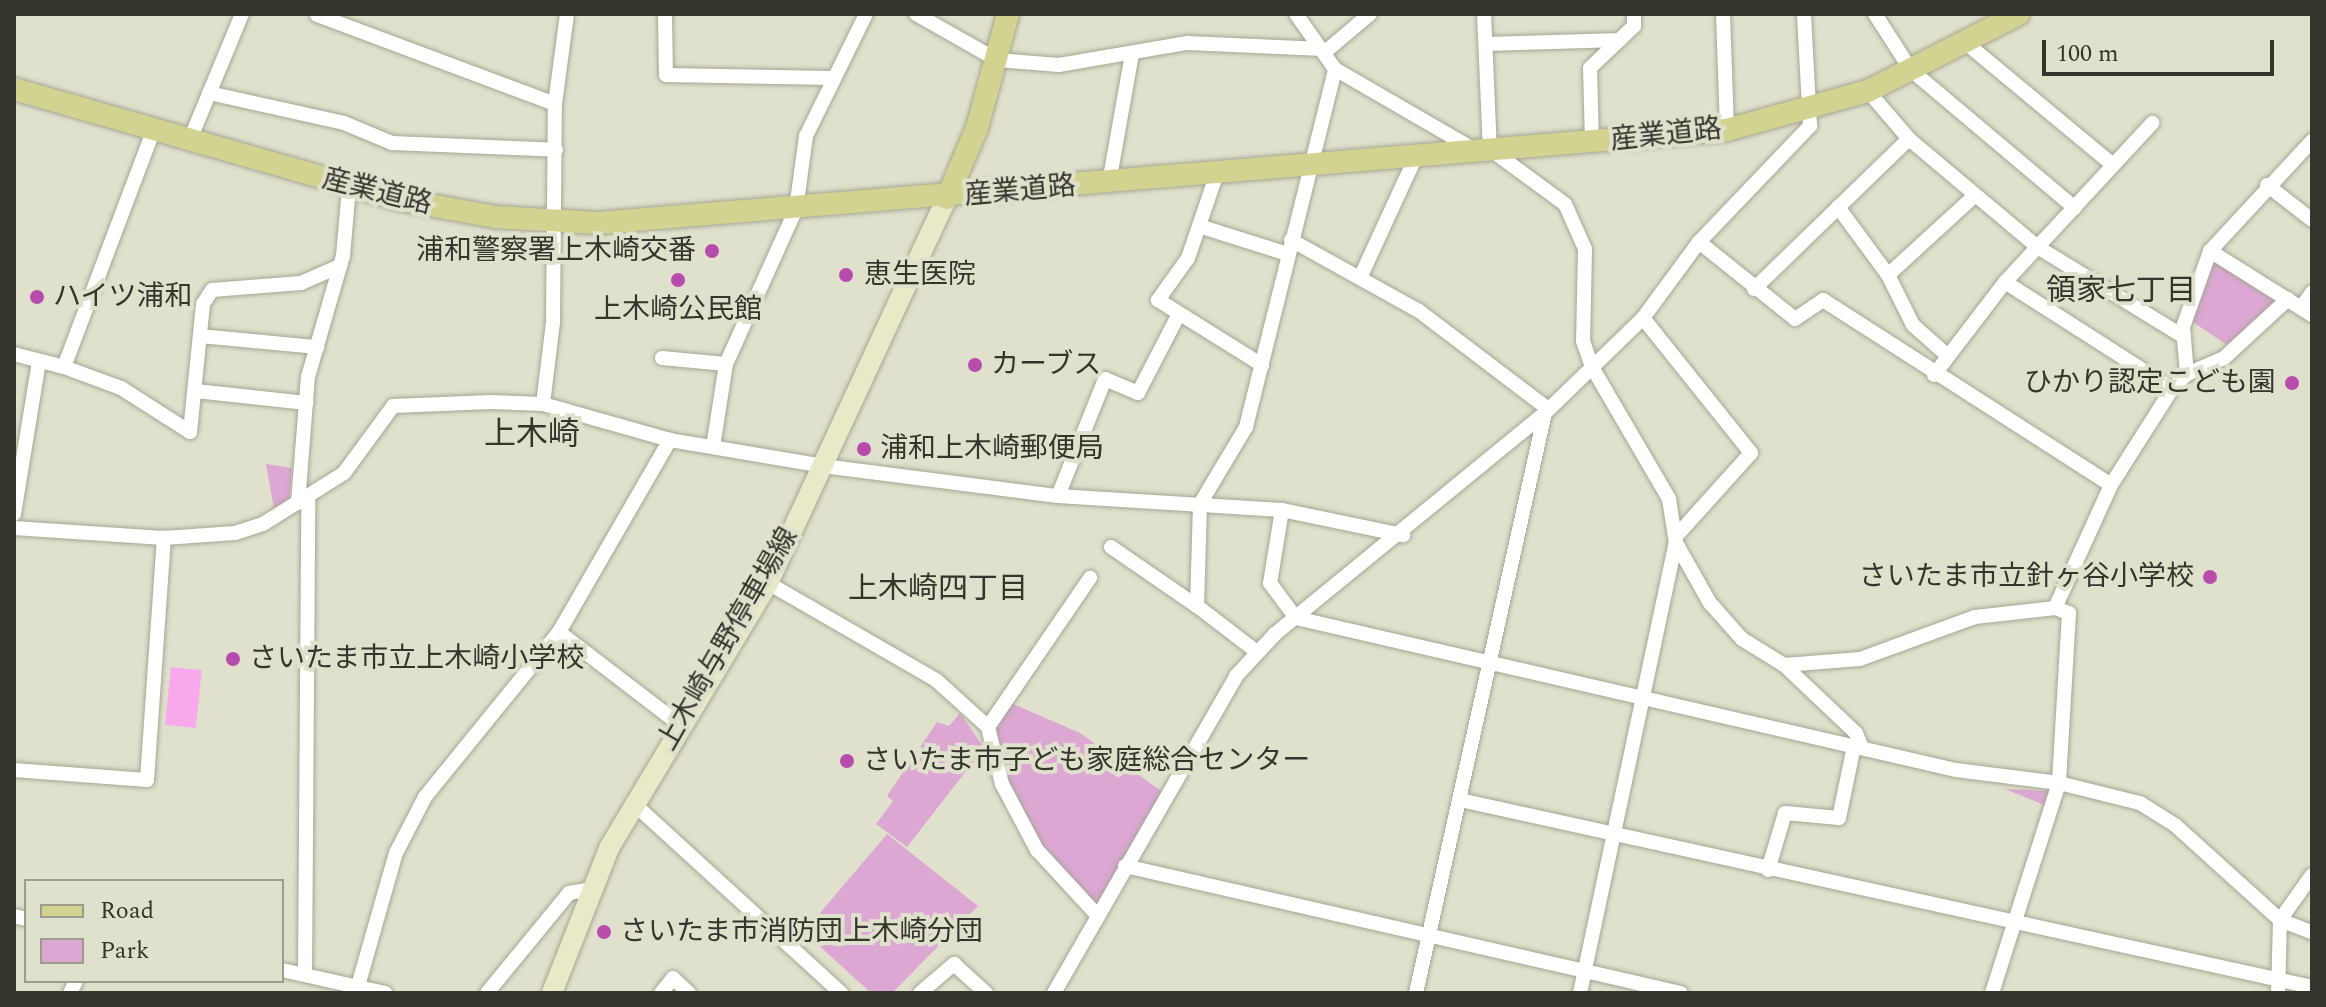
<!DOCTYPE html>
<meta charset="utf-8">
<style>
body{margin:0}
#map{position:relative;width:2326px;height:1007px;overflow:hidden;background:#e0e1cd;font-family:Spectral,"Noto Sans JP",serif}
div>[style]{position:absolute}
[style*='--x']{left:calc(var(--x)*1px);top:calc(var(--y)*1px);width:calc(var(--w)*1px);rotate:calc(var(--a)*1deg)}
.green>*{inset:0;background:#dca7d3}
.water>*{inset:0;background:#f8a9ec;transform-origin:0 0}
.roads{filter:drop-shadow(0 0 2px #a5a693) drop-shadow(0 0 2px #a5a693)}
.street>*{height:14px;margin:-7px;padding:0 7px;transform-origin:7px;border-radius:7px;background:#fff}
.secondary>*{height:20px;margin:-10px;padding:0 10px;transform-origin:10px;border-radius:10px;background:#e9e9c8}
.primary>*{height:22px;margin:-11px;padding:0 11px;transform-origin:11px;border-radius:11px;background:#d3d391}
.dots>*{width:22px;height:22px;translate:-50% -50%;box-sizing:border-box;border:4px solid #e0e1cd;border-radius:50%}
span{translate:-50% -50%;white-space:nowrap;text-align:center;line-height:1.15;-webkit-text-stroke:8px #e0e1cd;paint-order:stroke}
.street-label{font-size:28px;color:#34352d}
.poi-label{font-size:28px;color:#34352d}
.right{translate:-100% -50%;text-align:right}
.left{translate:0 -50%;text-align:left}
.neighbourhood-label{font-size:30px;color:#34352d}
.quarter-label{font-size:32px;color:#34352d}
.frame{position:absolute;inset:0;border:16px solid #34352d;pointer-events:none}
.legend{position:absolute;left:24px;top:879px;width:260px;height:104px;box-sizing:border-box;background:#e0e1cd;border:2px solid #9b9c8d;margin:0;padding:10px 14px;list-style:none;font-size:24px;color:#34352d}
.legend li{display:flex;align-items:center;gap:16px;height:40px}
.legend b{width:40px;border:2px solid #9b9c8d}
.scale{position:absolute;left:2042px;top:40px;width:232px;height:36px;box-sizing:border-box;border:4px solid #34352d;border-top:0;padding-left:10px;font-size:24px;line-height:28px;white-space:nowrap;color:#34352d;-webkit-text-stroke:6px #e0e1cd;paint-order:stroke}
</style>
<div id="map">
<div class="green">
<i style="clip-path:polygon(2218px 261px,2276px 300px,2227px 345px,2190px 320px,2210px 262px)"></i>
<i style="clip-path:polygon(266px 464px,292px 468px,289px 502px,274px 509px)"></i>
<i style="clip-path:polygon(1006px 701px,1080px 733px,1164px 793px,1098px 916px,1037px 850px,1002px 784px,988px 727px)"></i>
<i style="clip-path:polygon(960px 713px,984px 748px,907px 847px,876px 824px,893px 801px,887px 796px,937px 722px,949px 726px)"></i>
<i style="clip-path:polygon(2005px 789px,2048px 791px,2052px 796px,2049px 807px)"></i>
<i style="clip-path:polygon(887px 834px,978px 906px,892px 993px,871px 993px,804px 932px)"></i>
</div>
<div class="water">
<i style="left:171px;top:667px;width:31px;height:58px;rotate:6deg"></i>
</div>
<div class="roads">
<div class="street">
<i style="--x:665;--y:14;--w:61;--a:89.1"></i>
<i style="--x:666;--y:75;--w:165;--a:1"></i>
<i style="--x:916;--y:14;--w:93;--a:29.6"></i>
<i style="--x:997;--y:60;--w:62;--a:4.6"></i>
<i style="--x:1059;--y:65;--w:130;--a:-9.8"></i>
<i style="--x:1187;--y:43;--w:136;--a:2.5"></i>
<i style="--x:1296;--y:14;--w:67;--a:54.7"></i>
<i style="--x:1335;--y:69;--w:162;--a:30.1"></i>
<i style="--x:1484;--y:14;--w:135;--a:87.5"></i>
<i style="--x:1490;--y:149;--w:93;--a:36.3"></i>
<i style="--x:1565;--y:204;--w:49;--a:66"></i>
<i style="--x:1585;--y:249;--w:92;--a:91.2"></i>
<i style="--x:1583;--y:341;--w:28;--a:71"></i>
<i style="--x:1592;--y:367;--w:153;--a:59.7"></i>
<i style="--x:1669;--y:499;--w:45;--a:81"></i>
<i style="--x:1676;--y:543;--w:69;--a:60.5"></i>
<i style="--x:1710;--y:603;--w:48;--a:48.4"></i>
<i style="--x:1742;--y:639;--w:49;--a:31.8"></i>
<i style="--x:1784;--y:665;--w:99;--a:43.4"></i>
<i style="--x:1856;--y:733;--w:16;--a:68"></i>
<i style="--x:1723;--y:14;--w:116;--a:88"></i>
<i style="--x:1875;--y:14;--w:67;--a:57.3"></i>
<i style="--x:1911;--y:70;--w:214;--a:40.1"></i>
<i style="--x:317;--y:15;--w:254;--a:20.5"></i>
<i style="--x:1966;--y:43;--w:191;--a:39.7"></i>
<i style="--x:1486;--y:44;--w:134;--a:-1.7"></i>
<i style="--x:1325;--y:52;--w:59;--a:-40.2"></i>
<i style="--x:1868;--y:91;--w:63;--a:49.5"></i>
<i style="--x:1909;--y:139;--w:170;--a:40"></i>
<i style="--x:2039;--y:248;--w:170;--a:31.5"></i>
<i style="--x:209;--y:93;--w:138;--a:12.5"></i>
<i style="--x:344;--y:123;--w:52;--a:22.6"></i>
<i style="--x:392;--y:143;--w:164;--a:2.4"></i>
<i style="--x:189;--y:142;--w:139;--a:-67.5"></i>
<i style="--x:1592;--y:143;--w:75;--a:-91.5"></i>
<i style="--x:1590;--y:68;--w:61;--a:-43.7"></i>
<i style="--x:1634;--y:26;--w:12;--a:-90"></i>
<i style="--x:1217;--y:173;--w:90;--a:108.8"></i>
<i style="--x:1188;--y:258;--w:52;--a:125.5"></i>
<i style="--x:1158;--y:300;--w:123;--a:32"></i>
<i style="--x:1109;--y:183;--w:131;--a:-79.9"></i>
<i style="--x:2267;--y:185;--w:57;--a:37.9"></i>
<i style="--x:1838;--y:207;--w:84;--a:53.7"></i>
<i style="--x:1888;--y:275;--w:56;--a:63.4"></i>
<i style="--x:1913;--y:325;--w:47;--a:41.5"></i>
<i style="--x:1199;--y:226;--w:93;--a:17.5"></i>
<i style="--x:1291;--y:240;--w:146;--a:29"></i>
<i style="--x:1419;--y:311;--w:162;--a:37.2"></i>
<i style="--x:1699;--y:242;--w:123;--a:38.7"></i>
<i style="--x:1795;--y:319;--w:34;--a:-34"></i>
<i style="--x:1823;--y:300;--w:342;--a:32.7"></i>
<i style="--x:2210;--y:251;--w:120;--a:32.1"></i>
<i style="--x:1888;--y:275;--w:115;--a:-42.5"></i>
<i style="--x:1360;--y:278;--w:134;--a:-65.3"></i>
<i style="--x:2005;--y:282;--w:198;--a:32.6"></i>
<i style="--x:1754;--y:289;--w:216;--a:-44.1"></i>
<i style="--x:2301;--y:308;--w:19;--a:-55"></i>
<i style="--x:1643;--y:318;--w:173;--a:51.3"></i>
<i style="--x:1751;--y:453;--w:109;--a:132"></i>
<i style="--x:200;--y:336;--w:118;--a:5.4"></i>
<i style="--x:14;--y:354;--w:52;--a:14.6"></i>
<i style="--x:64;--y:367;--w:251;--a:-69.3"></i>
<i style="--x:662;--y:358;--w:64;--a:5.4"></i>
<i style="--x:726;--y:364;--w:170;--a:-65.7"></i>
<i style="--x:796;--y:209;--w:74;--a:-82.2"></i>
<i style="--x:806;--y:136;--w:136;--a:-63.8"></i>
<i style="--x:64;--y:367;--w:61;--a:20.2"></i>
<i style="--x:121;--y:388;--w:82;--a:32.5"></i>
<i style="--x:190;--y:432;--w:129;--a:-84.2"></i>
<i style="--x:203;--y:304;--w:17;--a:-57"></i>
<i style="--x:212;--y:290;--w:89;--a:-4.5"></i>
<i style="--x:301;--y:283;--w:43;--a:-23.6"></i>
<i style="--x:2187;--y:374;--w:47;--a:-94.9"></i>
<i style="--x:2183;--y:327;--w:81;--a:-70.4"></i>
<i style="--x:2210;--y:251;--w:150;--a:-47.2"></i>
<i style="--x:1934;--y:375;--w:117;--a:-52.6"></i>
<i style="--x:2005;--y:282;--w:217;--a:-47.2"></i>
<i style="--x:196;--y:391;--w:111;--a:6.2"></i>
<i style="--x:543;--y:404;--w:83;--a:-83"></i>
<i style="--x:553;--y:322;--w:218;--a:-89.5"></i>
<i style="--x:555;--y:104;--w:91;--a:-82.4"></i>
<i style="--x:713;--y:447;--w:84;--a:-81.1"></i>
<i style="--x:1058;--y:496;--w:126;--a:-68.1"></i>
<i style="--x:1105;--y:379;--w:36;--a:23"></i>
<i style="--x:1138;--y:393;--w:89;--a:-62.6"></i>
<i style="--x:298;--y:503;--w:126;--a:-85.5"></i>
<i style="--x:308;--y:377;--w:126;--a:-73.9"></i>
<i style="--x:343;--y:256;--w:69;--a:-85"></i>
<i style="--x:1282;--y:510;--w:74;--a:99.3"></i>
<i style="--x:1270;--y:583;--w:44;--a:53.4"></i>
<i style="--x:1296;--y:618;--w:677;--a:12.97"></i>
<i style="--x:1956;--y:770;--w:104;--a:7.2"></i>
<i style="--x:2059;--y:783;--w:83;--a:13.9"></i>
<i style="--x:2140;--y:803;--w:41;--a:32.2"></i>
<i style="--x:2175;--y:825;--w:142;--a:42.1"></i>
<i style="--x:2280;--y:920;--w:34;--a:21"></i>
<i style="--x:14;--y:514;--w:155;--a:-80.7"></i>
<i style="--x:14;--y:528;--w:150;--a:3.8"></i>
<i style="--x:164;--y:538;--w:71;--a:-4"></i>
<i style="--x:235;--y:533;--w:29;--a:-18"></i>
<i style="--x:263;--y:524;--w:96;--a:-32.2"></i>
<i style="--x:344;--y:473;--w:83;--a:-53.8"></i>
<i style="--x:393;--y:406;--w:98;--a:-2.3"></i>
<i style="--x:491;--y:402;--w:52;--a:2.2"></i>
<i style="--x:543;--y:404;--w:132;--a:15.8"></i>
<i style="--x:670;--y:440;--w:155;--a:9.6"></i>
<i style="--x:823;--y:466;--w:237;--a:7.3"></i>
<i style="--x:1058;--y:496;--w:224;--a:3.6"></i>
<i style="--x:1282;--y:510;--w:124;--a:11.7"></i>
<i style="--x:1111;--y:547;--w:104;--a:34.5"></i>
<i style="--x:768;--y:583;--w:194;--a:30"></i>
<i style="--x:936;--y:680;--w:70;--a:42.1"></i>
<i style="--x:988;--y:727;--w:59;--a:76.2"></i>
<i style="--x:1002;--y:784;--w:75;--a:62.1"></i>
<i style="--x:1037;--y:850;--w:90;--a:47.3"></i>
<i style="--x:2055;--y:608;--w:135;--a:-65.5"></i>
<i style="--x:2111;--y:485;--w:114;--a:-57.6"></i>
<i style="--x:2172;--y:389;--w:21;--a:-45"></i>
<i style="--x:2187;--y:374;--w:40;--a:-23.4"></i>
<i style="--x:2224;--y:358;--w:87;--a:-42.7"></i>
<i style="--x:559;--y:632;--w:153;--a:37.5"></i>
<i style="--x:1257;--y:652;--w:76;--a:-142.5"></i>
<i style="--x:1197;--y:606;--w:102;--a:-88.3"></i>
<i style="--x:1200;--y:504;--w:90;--a:-59.1"></i>
<i style="--x:1246;--y:427;--w:369;--a:-76"></i>
<i style="--x:1784;--y:665;--w:76;--a:-4.5"></i>
<i style="--x:1860;--y:659;--w:122;--a:-20.1"></i>
<i style="--x:1975;--y:617;--w:81;--a:-6.4"></i>
<i style="--x:2055;--y:608;--w:15;--a:20"></i>
<i style="--x:2069;--y:613;--w:170;--a:93.4"></i>
<i style="--x:2059;--y:783;--w:220;--a:107.7"></i>
<i style="--x:988;--y:727;--w:181;--a:-55.6"></i>
<i style="--x:14;--y:770;--w:133;--a:4.3"></i>
<i style="--x:147;--y:780;--w:243;--a:-86"></i>
<i style="--x:1460;--y:800;--w:872;--a:12.38"></i>
<i style="--x:633;--y:803;--w:282;--a:42.4"></i>
<i style="--x:1125;--y:866;--w:570;--a:12.87"></i>
<i style="--x:1768;--y:870;--w:59;--a:-73.4"></i>
<i style="--x:1785;--y:813;--w:54;--a:5.3"></i>
<i style="--x:1839;--y:818;--w:74;--a:-78.2"></i>
<i style="--x:14;--y:916;--w:12;--a:14"></i>
<i style="--x:282;--y:970;--w:106;--a:12.6"></i>
<i style="--x:305;--y:975;--w:478;--a:-89.6"></i>
<i style="--x:70;--y:993;--w:13;--a:-63"></i>
<i style="--x:356;--y:993;--w:146;--a:-74.1"></i>
<i style="--x:396;--y:853;--w:63;--a:-62.6"></i>
<i style="--x:425;--y:797;--w:213;--a:-50.9"></i>
<i style="--x:559;--y:632;--w:222;--a:-60"></i>
<i style="--x:487;--y:993;--w:129;--a:-50.6"></i>
<i style="--x:569;--y:893;--w:22;--a:-10"></i>
<i style="--x:661;--y:993;--w:19;--a:-51"></i>
<i style="--x:673;--y:978;--w:22;--a:43"></i>
<i style="--x:920;--y:993;--w:45;--a:-40.5"></i>
<i style="--x:954;--y:964;--w:43;--a:42.2"></i>
<i style="--x:1054;--y:993;--w:366;--a:-60.1"></i>
<i style="--x:1236;--y:676;--w:57;--a:-47.1"></i>
<i style="--x:1275;--y:634;--w:349;--a:-39.3"></i>
<i style="--x:1545;--y:413;--w:136;--a:-44.1"></i>
<i style="--x:1643;--y:318;--w:94;--a:-53.6"></i>
<i style="--x:1699;--y:242;--w:161;--a:-46.3"></i>
<i style="--x:1810;--y:126;--w:112;--a:-93.1"></i>
<i style="--x:1416;--y:993;--w:594;--a:-77.46"></i>
<i style="--x:1580;--y:993;--w:460;--a:-78"></i>
<i style="--x:2278;--y:993;--w:73;--a:-88.4"></i>
<i style="--x:2280;--y:920;--w:55;--a:-54.6"></i>
</div>
<div class="secondary">
<i style="--x:552;--y:993;--w:156;--a:-68.5"></i>
<i style="--x:609;--y:848;--w:309;--a:-59"></i>
<i style="--x:768;--y:583;--w:425;--a:-65.1"></i>
</div>
<div class="primary">
<i style="--x:14;--y:89;--w:398;--a:16"></i>
<i style="--x:397;--y:199;--w:100;--a:10.4"></i>
<i style="--x:495;--y:217;--w:103;--a:3.3"></i>
<i style="--x:598;--y:223;--w:1133;--a:-4.71"></i>
<i style="--x:1727;--y:130;--w:146;--a:-15.5"></i>
<i style="--x:1868;--y:91;--w:169;--a:-27"></i>
<i style="--x:947;--y:198;--w:76;--a:-66.8"></i>
<i style="--x:977;--y:128;--w:118;--a:-74.8"></i>
</div>
</div>
<div class="dots">
<i style="left:712px;top:251px;background:#b84cac"></i>
<i style="left:846px;top:275px;background:#b84cac"></i>
<i style="left:678px;top:280px;background:#b84cac"></i>
<i style="left:37px;top:297px;background:#b84cac"></i>
<i style="left:975px;top:365px;background:#b84cac"></i>
<i style="left:2292px;top:383px;background:#b84cac"></i>
<i style="left:864px;top:449px;background:#b84cac"></i>
<i style="left:2210px;top:577px;background:#b84cac"></i>
<i style="left:233px;top:659px;background:#b84cac"></i>
<i style="left:847px;top:761px;background:#b84cac"></i>
<i style="left:604px;top:932px;background:#b84cac"></i>
</div>
<div class="street-label">
<span style="left:1666px;top:135px;rotate:-6deg">産業道路</span>
<span style="left:1020px;top:191px;rotate:-5deg">産業道路</span>
<span style="left:377px;top:192px;rotate:14deg">産業道路</span>
<span style="left:728px;top:639px;rotate:-60deg">上木崎与野停車場線</span>
</div>
<div class="poi-label">
<span class="right" style="left:696px;top:251px">浦和警察署上木崎交番</span>
<span class="left" style="left:864px;top:275px">恵生医院</span>
<span class="left" style="left:53px;top:297px">ハイツ浦和</span>
<span style="left:678px;top:310px">上木崎公民館</span>
<span class="left" style="left:991px;top:365px">カーブス</span>
<span class="right" style="left:2276px;top:383px">ひかり認定こども園</span>
<span class="left" style="left:880px;top:449px">浦和上木崎郵便局</span>
<span class="right" style="left:2194px;top:577px">さいたま市立針ヶ谷小学校</span>
<span class="left" style="left:249px;top:659px">さいたま市立上木崎小学校</span>
<span class="left" style="left:863px;top:761px">さいたま市子ども家庭総合センター</span>
<span class="left" style="left:620px;top:932px">さいたま市消防団上木崎分団</span>
</div>
<div class="neighbourhood-label">
<span style="left:2121px;top:291px">領家七丁目</span>
<span style="left:938px;top:589px">上木崎四丁目</span>
</div>
<div class="quarter-label">
<span style="left:532px;top:435px">上木崎</span>
</div>
<div class="frame"></div>
<ul class="legend">
<li><b style="height:10px;background:#d3d391"></b>Road</li>
<li><b style="height:22px;background:#dca7d3"></b>Park</li>
</ul>
<div class="scale">100 m</div>
</div>
